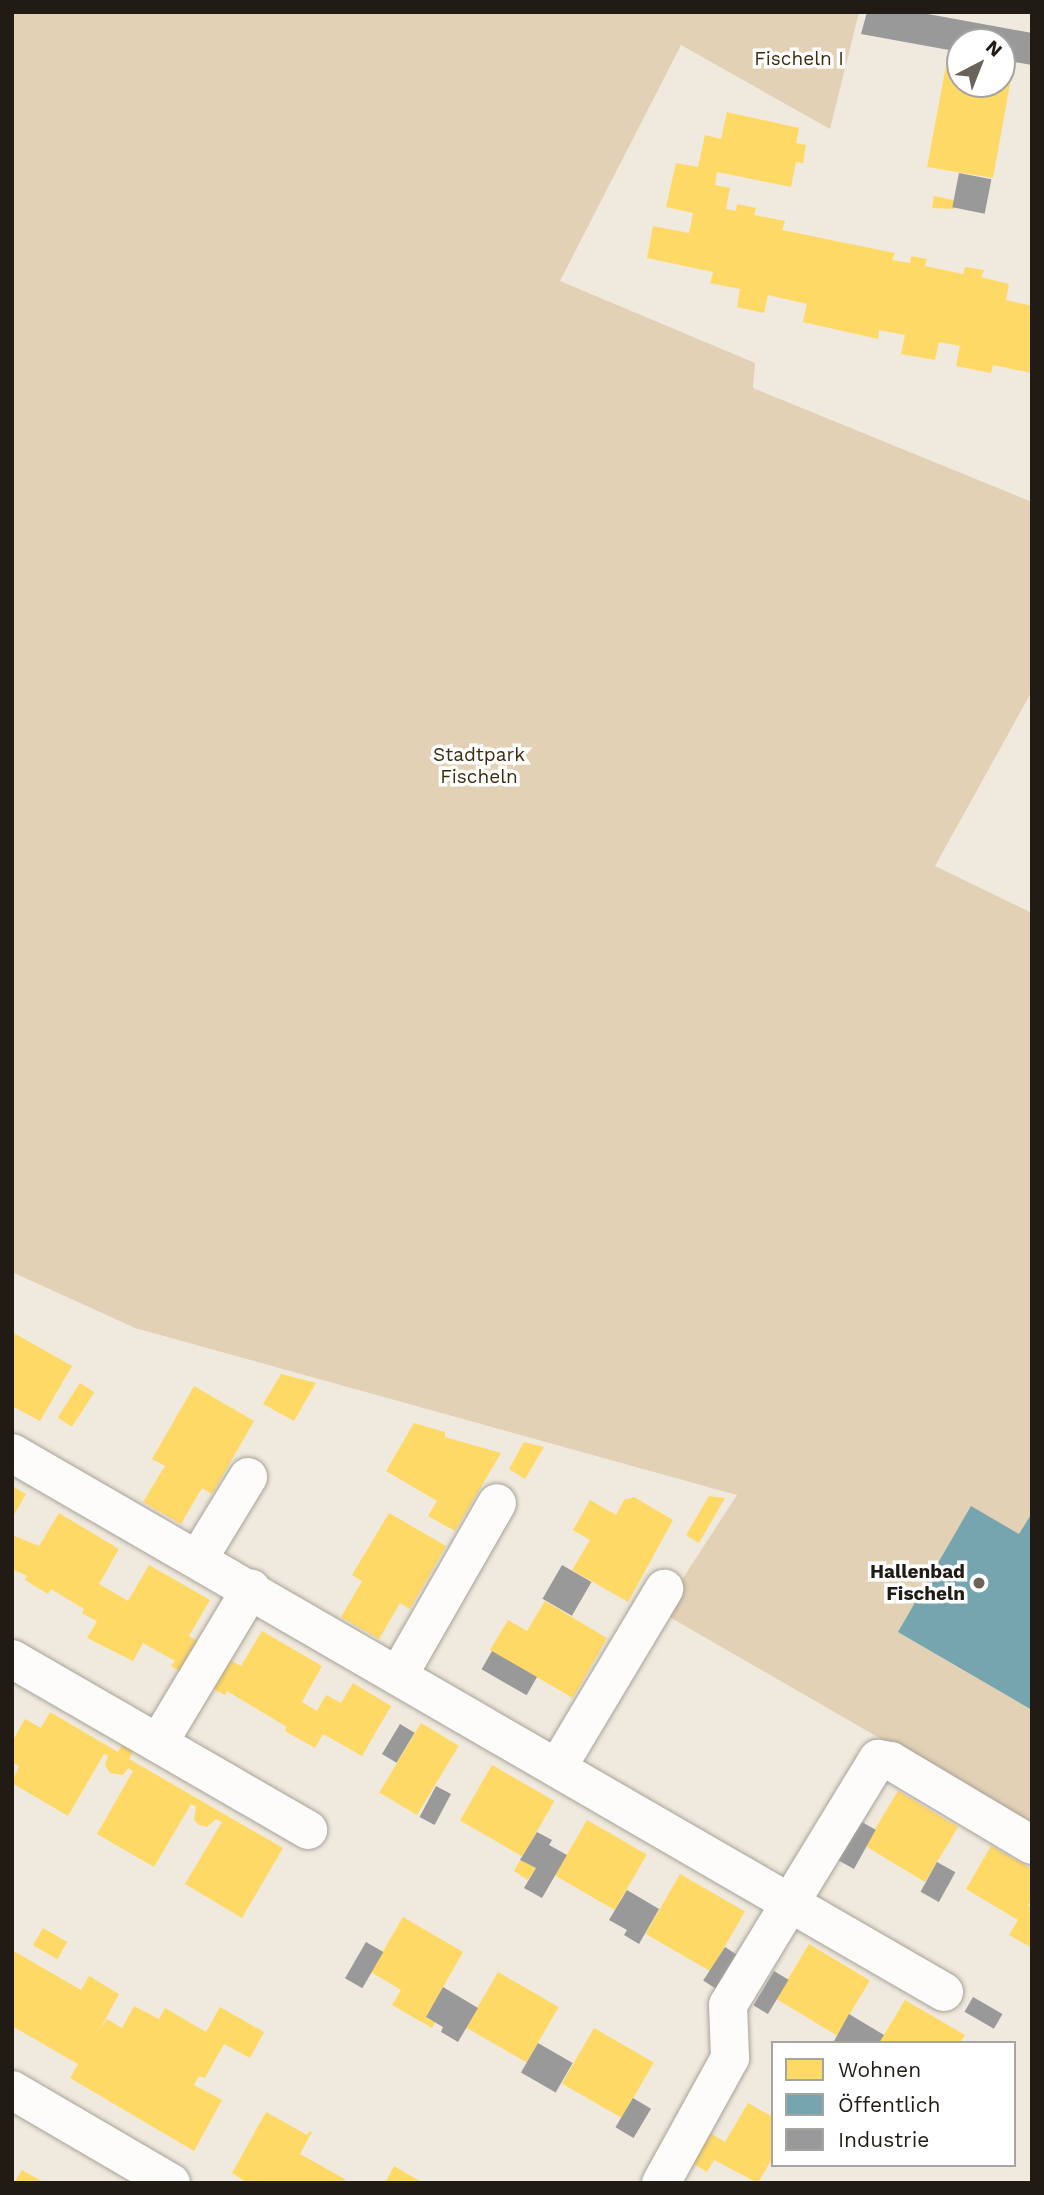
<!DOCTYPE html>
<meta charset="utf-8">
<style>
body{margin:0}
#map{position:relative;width:1044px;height:2195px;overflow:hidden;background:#f0e9dd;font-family:"Work Sans",sans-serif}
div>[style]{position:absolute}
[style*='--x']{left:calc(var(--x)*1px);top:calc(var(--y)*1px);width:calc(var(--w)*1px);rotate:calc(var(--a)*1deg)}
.green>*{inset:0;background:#e2d1b4}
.homes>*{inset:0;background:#ffd966;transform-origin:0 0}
.public>*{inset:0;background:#76a5af}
.industry>*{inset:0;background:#999;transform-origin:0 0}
.roads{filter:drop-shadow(0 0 2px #a7a299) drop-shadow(0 0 2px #a7a299)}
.minor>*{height:38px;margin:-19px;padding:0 19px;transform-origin:19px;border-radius:19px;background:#fdfcfa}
.dots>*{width:19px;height:19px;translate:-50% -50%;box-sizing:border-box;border:4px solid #fff;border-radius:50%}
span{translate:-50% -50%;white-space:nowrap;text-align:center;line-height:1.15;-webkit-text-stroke:7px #fff;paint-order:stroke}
.park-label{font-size:19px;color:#3c2b0e}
.poi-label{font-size:19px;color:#201b14;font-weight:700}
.right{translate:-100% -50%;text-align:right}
.frame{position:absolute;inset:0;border:14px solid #201b14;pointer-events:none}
.legend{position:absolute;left:771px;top:2041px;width:245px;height:126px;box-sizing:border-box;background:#fff;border:2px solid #a6a4a1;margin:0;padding:9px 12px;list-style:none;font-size:21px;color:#201b14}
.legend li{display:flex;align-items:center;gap:14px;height:35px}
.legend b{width:35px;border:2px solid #a6a4a1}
.north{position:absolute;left:946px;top:28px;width:70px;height:70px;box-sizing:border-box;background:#fff;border:2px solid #a6a4a1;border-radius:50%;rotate:42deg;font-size:19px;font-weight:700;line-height:28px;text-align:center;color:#201b14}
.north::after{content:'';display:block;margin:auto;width:24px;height:32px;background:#69635a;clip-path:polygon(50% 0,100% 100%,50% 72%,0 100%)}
</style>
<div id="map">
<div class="green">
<i style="clip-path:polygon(12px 12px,859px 12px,830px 129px,681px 45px,560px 281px,755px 363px,753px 388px,1032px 502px,1032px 691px,935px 866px,1032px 913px,1032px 1826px,661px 1612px,737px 1495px,135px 1328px,12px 1272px)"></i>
</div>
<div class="homes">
<i style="clip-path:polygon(949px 50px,960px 52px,960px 84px,1002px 84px,1002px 60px,1014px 62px,993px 178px,927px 167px)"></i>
<i style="clip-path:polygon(727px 112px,799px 128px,796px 143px,806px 145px,803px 163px,796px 162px,791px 187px,717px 172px,715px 185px,730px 188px,726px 209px,736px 211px,737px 204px,756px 208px,754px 215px,785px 221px,782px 230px,895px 253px,892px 260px,910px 263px,911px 256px,927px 259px,925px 266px,963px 274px,965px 267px,984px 270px,981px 277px,1009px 284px,1006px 300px,1032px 306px,1032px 373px,993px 365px,991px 373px,956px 366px,960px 346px,939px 342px,935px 360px,901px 354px,905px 335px,879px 330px,878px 339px,803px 322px,807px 304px,768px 295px,764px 313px,737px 307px,740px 289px,710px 283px,713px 272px,647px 258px,653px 226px,689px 233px,693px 213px,666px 207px,676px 163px,698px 167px,705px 135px,721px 139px)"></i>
<i style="clip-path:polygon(934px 196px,954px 200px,954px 209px,932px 208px)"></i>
<i style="clip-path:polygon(12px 1332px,72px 1366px,40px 1421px,12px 1406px)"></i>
<i style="clip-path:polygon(281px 1374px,316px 1383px,294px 1421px,263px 1404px)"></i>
<i style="left:80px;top:1383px;width:17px;height:41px;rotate:33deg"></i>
<i style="clip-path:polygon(194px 1386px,254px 1421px,212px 1494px,202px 1488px,181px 1524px,143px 1502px,165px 1466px,152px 1459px)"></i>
<i style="clip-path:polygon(414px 1423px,445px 1432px,445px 1437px,501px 1453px,455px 1531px,428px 1516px,437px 1501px,386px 1471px)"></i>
<i style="clip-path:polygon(524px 1442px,544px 1447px,525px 1479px,509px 1469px)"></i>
<i style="clip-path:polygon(12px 1486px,26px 1494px,12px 1518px)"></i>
<i style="clip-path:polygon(709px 1496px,725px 1498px,699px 1543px,686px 1535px)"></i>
<i style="clip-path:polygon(634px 1497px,673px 1520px,628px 1602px,572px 1570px,590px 1540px,573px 1530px,590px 1500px,616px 1515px,624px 1500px)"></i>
<i style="clip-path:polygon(59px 1513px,119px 1549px,99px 1584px,128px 1601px,149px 1565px,210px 1600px,189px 1636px,204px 1645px,186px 1675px,171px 1666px,175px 1661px,143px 1643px,133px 1661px,87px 1638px,97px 1621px,82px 1613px,84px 1609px,51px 1589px,48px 1594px,25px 1580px,27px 1576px,12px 1569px,12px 1535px,39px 1546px)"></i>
<i style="clip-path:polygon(389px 1513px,446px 1546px,410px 1609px,400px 1603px,379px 1639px,341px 1617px,362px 1581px,352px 1575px)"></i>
<i style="clip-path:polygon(545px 1601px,607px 1638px,573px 1698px,490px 1650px,508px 1620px,527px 1631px)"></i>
<i style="clip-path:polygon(262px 1631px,322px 1666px,302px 1702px,317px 1711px,326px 1695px,341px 1703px,353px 1683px,391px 1706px,362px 1756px,323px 1734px,315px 1748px,285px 1731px,287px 1727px,227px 1691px,225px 1695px,209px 1687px,226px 1658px,241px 1666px)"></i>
<i style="clip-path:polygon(50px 1712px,118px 1752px,124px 1741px,135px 1748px,129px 1759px,283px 1848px,242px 1918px,185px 1884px,222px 1822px,216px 1819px,207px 1827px,199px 1825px,194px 1820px,196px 1807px,191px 1804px,154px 1867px,97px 1834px,133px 1771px,128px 1768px,123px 1775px,110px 1773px,105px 1765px,108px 1756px,104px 1754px,68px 1816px,12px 1783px,19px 1766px,12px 1762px,12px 1742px,25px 1719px,41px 1728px)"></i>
<i style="left:421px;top:1723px;width:44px;height:81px;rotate:31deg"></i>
<i style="left:492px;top:1765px;width:72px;height:64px;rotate:30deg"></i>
<i style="left:898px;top:1791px;width:70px;height:64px;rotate:31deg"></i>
<i style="left:587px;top:1820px;width:69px;height:64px;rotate:30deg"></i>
<i style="clip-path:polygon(991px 1846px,1032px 1869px,1032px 1899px,1028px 1905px,1032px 1908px,1032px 1948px,1009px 1935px,1018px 1920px,966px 1889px)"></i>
<i style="clip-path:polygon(520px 1860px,536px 1868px,528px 1880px,514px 1871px)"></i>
<i style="left:680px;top:1874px;width:75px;height:69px;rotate:30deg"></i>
<i style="clip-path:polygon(403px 1917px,463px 1952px,426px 2017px,435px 2022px,432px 2028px,392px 2005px,401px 1990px,371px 1972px)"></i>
<i style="left:43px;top:1928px;width:28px;height:20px;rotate:30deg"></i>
<i style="left:809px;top:1944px;width:71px;height:64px;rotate:31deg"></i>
<i style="clip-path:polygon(12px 1950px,81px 1990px,89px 1976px,119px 1994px,99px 2031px,107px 2019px,122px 2028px,134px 2006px,159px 2019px,165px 2008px,206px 2032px,220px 2007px,264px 2032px,250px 2058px,224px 2044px,205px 2078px,199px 2076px,194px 2085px,222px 2100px,194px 2151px,70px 2078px,78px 2064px,12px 2026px)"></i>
<i style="left:498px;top:1972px;width:70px;height:64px;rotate:30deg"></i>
<i style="clip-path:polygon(905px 2000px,965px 2035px,960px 2043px,879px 2043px)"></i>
<i style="left:594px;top:2028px;width:69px;height:64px;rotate:30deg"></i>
<i style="clip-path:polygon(748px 2103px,773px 2117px,773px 2157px,758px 2183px,714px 2160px,707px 2172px,692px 2163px,710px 2133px,725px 2142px)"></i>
<i style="clip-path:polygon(266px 2112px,307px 2135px,309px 2131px,312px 2132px,300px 2154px,345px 2179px,343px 2183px,248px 2183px,232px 2173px)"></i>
<i style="clip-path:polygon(394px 2166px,423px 2183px,385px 2183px)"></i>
<i style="clip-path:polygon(22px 2170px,45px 2183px,14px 2183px)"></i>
</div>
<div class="public">
<i style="clip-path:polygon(971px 1506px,1019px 1534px,1032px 1513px,1032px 1710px,898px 1632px)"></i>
</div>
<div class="industry">
<i style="clip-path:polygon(867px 12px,917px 12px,1032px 33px,1032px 65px,1002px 60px,1002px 42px,960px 42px,960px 52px,861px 34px)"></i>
<i style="left:959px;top:173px;width:33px;height:35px;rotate:11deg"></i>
<i style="left:562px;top:1565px;width:34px;height:39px;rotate:30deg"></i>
<i style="left:492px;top:1651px;width:52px;height:21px;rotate:30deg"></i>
<i style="left:400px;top:1724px;width:17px;height:35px;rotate:31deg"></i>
<i style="left:436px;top:1786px;width:17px;height:35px;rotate:28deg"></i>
<i style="left:860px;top:1821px;width:18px;height:45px;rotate:29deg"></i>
<i style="clip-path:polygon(537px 1832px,552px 1840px,549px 1845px,567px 1855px,542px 1898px,524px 1888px,536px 1868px,520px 1860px)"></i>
<i style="left:937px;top:1862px;width:21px;height:34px;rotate:29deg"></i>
<i style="clip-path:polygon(627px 1890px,659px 1909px,639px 1944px,624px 1935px,627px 1930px,609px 1920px)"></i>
<i style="left:366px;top:1942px;width:20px;height:42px;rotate:30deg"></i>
<i style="left:725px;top:1947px;width:17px;height:40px;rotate:33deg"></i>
<i style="left:774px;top:1971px;width:17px;height:40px;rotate:31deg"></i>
<i style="clip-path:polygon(443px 1987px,478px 2008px,458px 2042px,441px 2032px,443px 2027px,426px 2017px)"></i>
<i style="left:973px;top:1997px;width:34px;height:17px;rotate:30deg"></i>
<i style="clip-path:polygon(849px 2014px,884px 2035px,879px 2043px,833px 2043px)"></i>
<i style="left:538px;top:2043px;width:40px;height:34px;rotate:30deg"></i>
<i style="left:633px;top:2098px;width:21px;height:34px;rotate:31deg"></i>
</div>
<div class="roads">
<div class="minor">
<i style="--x:12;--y:1453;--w:899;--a:30.05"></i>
<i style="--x:790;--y:1903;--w:119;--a:121.3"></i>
<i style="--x:728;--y:2005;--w:53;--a:87.8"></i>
<i style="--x:730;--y:2058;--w:143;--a:118.9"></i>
<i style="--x:198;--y:1559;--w:96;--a:-58.6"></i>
<i style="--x:12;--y:1659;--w:342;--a:30"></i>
<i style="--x:398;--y:1676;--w:199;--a:-60.2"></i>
<i style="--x:159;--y:1742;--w:179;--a:-59"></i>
<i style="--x:557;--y:1768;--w:209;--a:-59.1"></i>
<i style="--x:944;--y:1992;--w:178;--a:-150"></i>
<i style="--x:790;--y:1903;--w:169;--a:-58.6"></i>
<i style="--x:878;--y:1759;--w:13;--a:9"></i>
<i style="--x:891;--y:1761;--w:164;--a:30.8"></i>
<i style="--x:12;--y:2090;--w:184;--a:30.3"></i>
</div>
</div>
<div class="dots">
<i style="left:979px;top:1583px;background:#69635a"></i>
</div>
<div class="park-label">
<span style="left:799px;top:59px">Fischeln I</span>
<span style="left:479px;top:766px">Stadtpark<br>Fischeln</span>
</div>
<div class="poi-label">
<span class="right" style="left:965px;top:1583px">Hallenbad<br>Fischeln</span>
</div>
<div class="frame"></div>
<ul class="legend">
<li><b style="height:19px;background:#ffd966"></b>Wohnen</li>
<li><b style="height:19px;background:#76a5af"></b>Öffentlich</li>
<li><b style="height:19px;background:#999"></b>Industrie</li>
</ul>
<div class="north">N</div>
</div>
